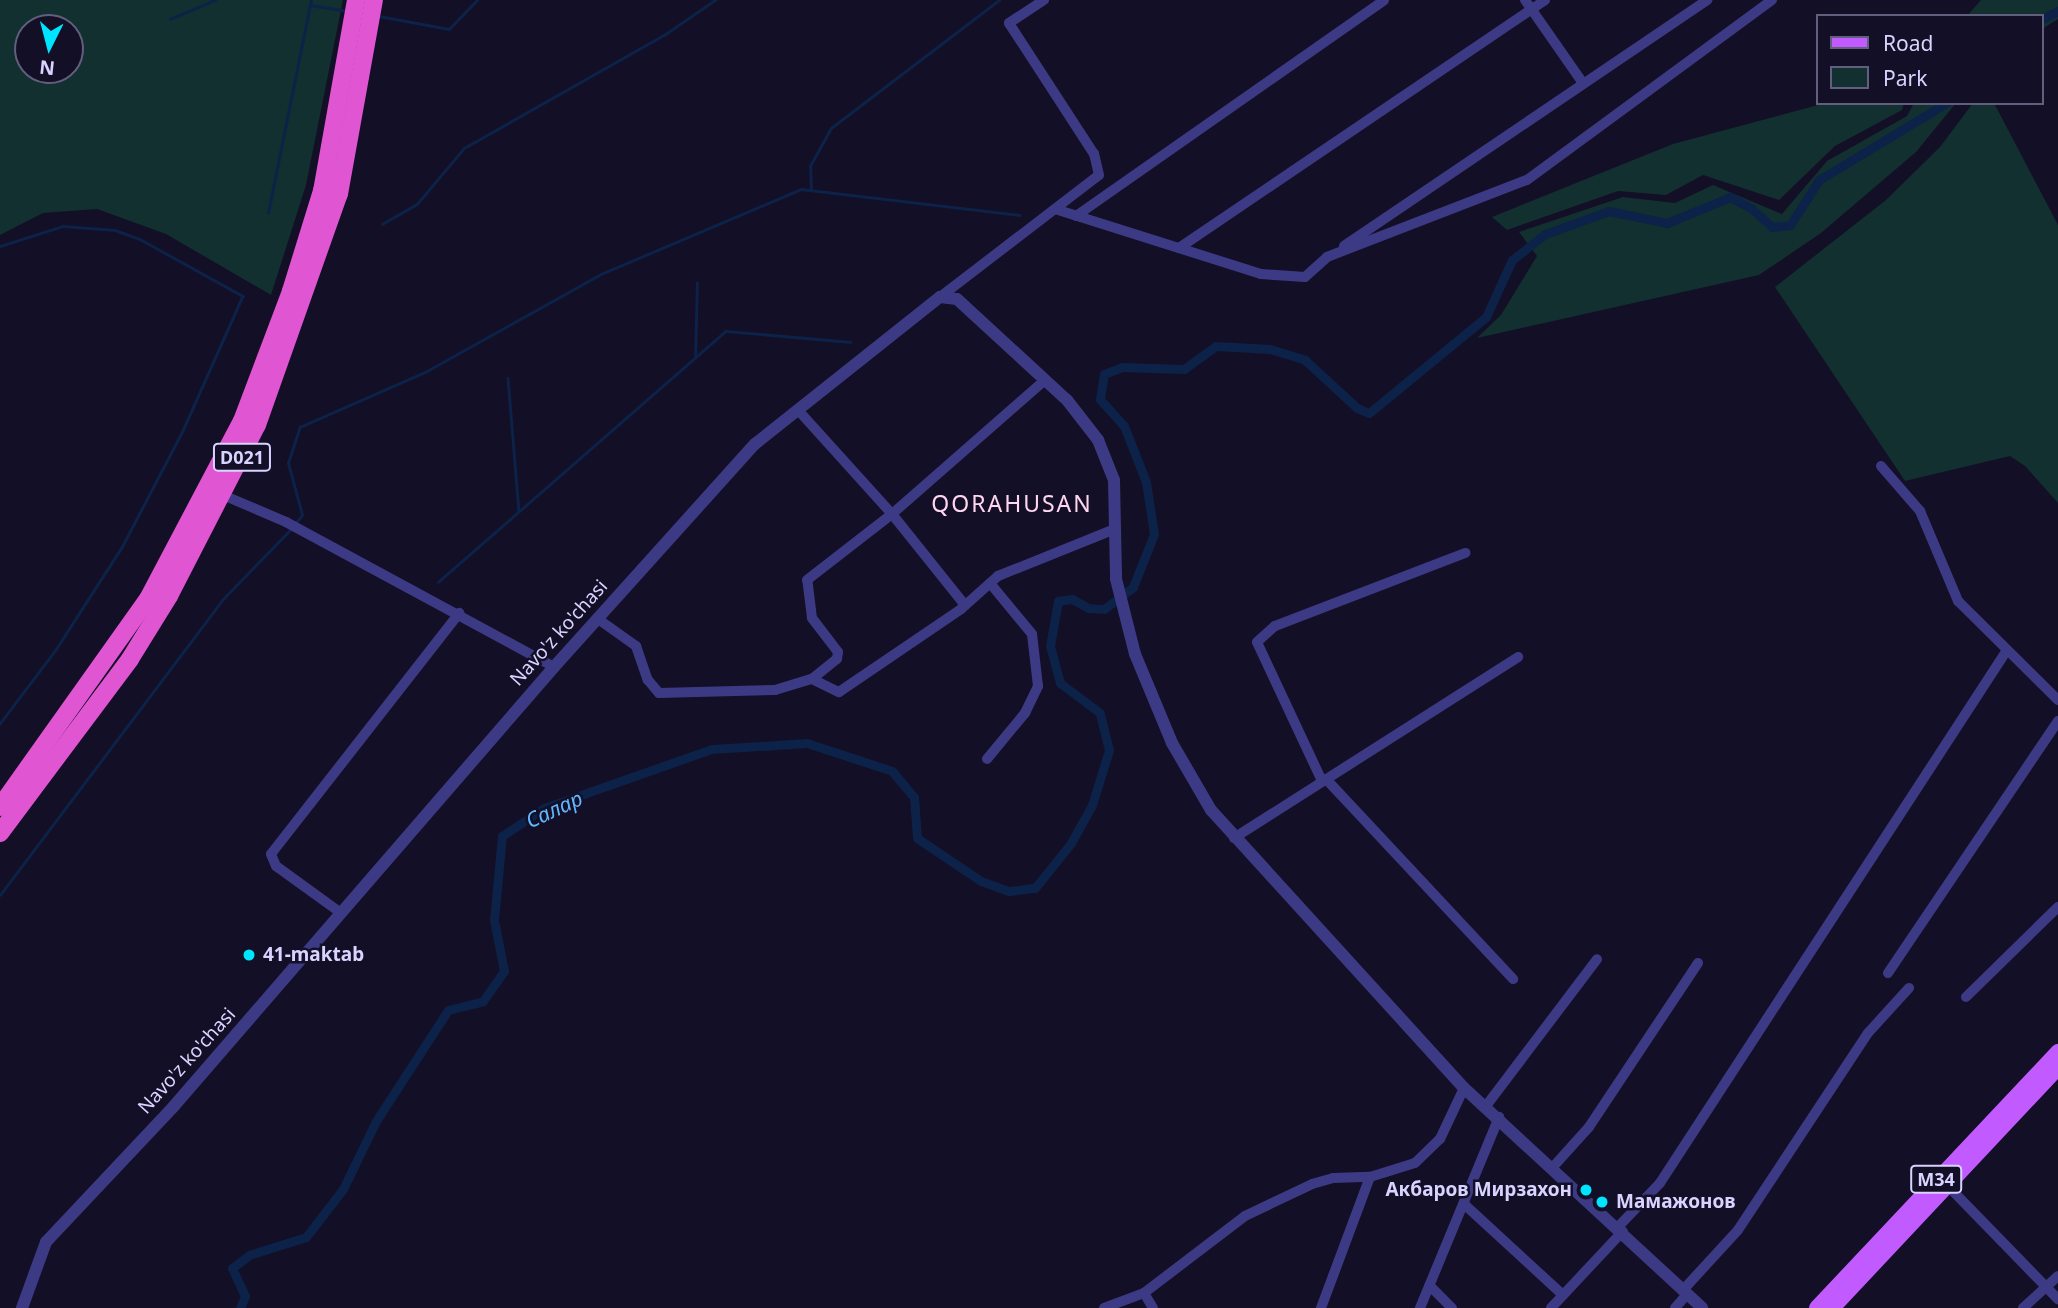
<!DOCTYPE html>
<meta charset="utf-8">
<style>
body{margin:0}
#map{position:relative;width:2058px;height:1308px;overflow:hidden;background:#130f26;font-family:"Noto Sans",sans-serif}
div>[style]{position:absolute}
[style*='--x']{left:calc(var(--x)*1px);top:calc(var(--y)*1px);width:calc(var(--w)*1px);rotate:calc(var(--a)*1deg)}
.green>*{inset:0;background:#12302f}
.stream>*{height:2.5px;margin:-1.25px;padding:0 1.25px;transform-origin:1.25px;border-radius:1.25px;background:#0c2248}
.canal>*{height:9px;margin:-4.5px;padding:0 4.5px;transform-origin:4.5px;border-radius:4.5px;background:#0c2248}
.minor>*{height:10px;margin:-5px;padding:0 5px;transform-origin:5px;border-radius:5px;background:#3d3a85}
.tertiary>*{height:12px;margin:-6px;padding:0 6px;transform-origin:6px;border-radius:6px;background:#3d3a85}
.primary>*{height:16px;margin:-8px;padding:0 8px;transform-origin:8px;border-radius:8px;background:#c25bff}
.trunk>*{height:18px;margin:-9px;padding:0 9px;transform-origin:9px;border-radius:9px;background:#e055d1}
.dots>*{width:19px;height:19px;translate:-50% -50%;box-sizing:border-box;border:4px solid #130f26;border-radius:50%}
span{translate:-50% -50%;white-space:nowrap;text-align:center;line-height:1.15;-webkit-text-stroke:5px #130f26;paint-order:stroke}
.shield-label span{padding:2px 5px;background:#130f26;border:2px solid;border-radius:5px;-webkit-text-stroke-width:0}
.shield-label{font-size:18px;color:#d9d4ff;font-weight:700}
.street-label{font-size:19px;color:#d9d4ff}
.poi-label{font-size:19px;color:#d9d4ff;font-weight:700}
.left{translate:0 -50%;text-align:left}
.right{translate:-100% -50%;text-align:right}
.water-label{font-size:21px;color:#62b6ff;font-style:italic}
.quarter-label{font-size:23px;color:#ffd6f0;letter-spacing:2px}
.legend{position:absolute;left:1816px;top:14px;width:228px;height:91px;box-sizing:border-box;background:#130f26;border:2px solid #625e7d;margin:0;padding:9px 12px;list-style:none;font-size:21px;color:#d9d4ff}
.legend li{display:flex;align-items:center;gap:14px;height:35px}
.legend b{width:35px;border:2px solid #625e7d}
.north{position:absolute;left:14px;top:14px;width:70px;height:70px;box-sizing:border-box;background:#130f26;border:2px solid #625e7d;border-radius:50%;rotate:186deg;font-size:19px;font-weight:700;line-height:28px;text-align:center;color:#d9d4ff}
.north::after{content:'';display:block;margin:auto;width:24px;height:32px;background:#00e5ff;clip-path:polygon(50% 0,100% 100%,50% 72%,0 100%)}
</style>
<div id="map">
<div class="green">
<i style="clip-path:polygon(evenodd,0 0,343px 0,306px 185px,271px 295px,166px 234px,97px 209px,43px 213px,0 235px,0 0,70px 28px,70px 70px,28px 70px,28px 28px,70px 28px)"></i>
<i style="clip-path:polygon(1981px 0,2058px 0,2058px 19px,2042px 29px,2042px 16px,1967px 16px)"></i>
<i style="clip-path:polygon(1826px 103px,1904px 103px,1902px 110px,1835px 146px,1779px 200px,1703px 175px,1666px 195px,1618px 191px,1507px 230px,1492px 217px,1673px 144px)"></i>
<i style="clip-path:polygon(1914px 103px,1956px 103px,1916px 152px,1821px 233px,1759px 275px,1477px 338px,1501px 315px,1537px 256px,1519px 232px,1623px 197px,1675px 203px,1713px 185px,1782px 214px,1827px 161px,1907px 116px)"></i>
<i style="clip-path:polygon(1973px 103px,1994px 103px,2058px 225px,2058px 503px,2025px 466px,2010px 456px,1905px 481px,1775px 287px,1886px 200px,1940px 147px)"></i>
</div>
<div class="stream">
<i style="--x:310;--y:5;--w:39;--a:9"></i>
<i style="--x:379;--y:16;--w:71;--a:10.5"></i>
<i style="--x:449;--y:29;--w:40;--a:-46"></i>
<i style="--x:170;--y:19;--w:49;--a:-22.9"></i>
<i style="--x:811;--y:190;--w:24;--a:-92"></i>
<i style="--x:810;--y:166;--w:43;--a:-61.1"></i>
<i style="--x:831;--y:128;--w:211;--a:-37.3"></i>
<i style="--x:268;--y:213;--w:217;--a:-78.6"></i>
<i style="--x:382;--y:224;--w:40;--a:-29.7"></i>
<i style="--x:417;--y:204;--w:73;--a:-50"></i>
<i style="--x:464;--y:148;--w:230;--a:-29.5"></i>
<i style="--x:664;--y:35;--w:62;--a:-34.5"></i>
<i style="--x:0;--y:246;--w:66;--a:-17.6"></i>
<i style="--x:63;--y:226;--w:52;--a:4.4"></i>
<i style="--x:115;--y:230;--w:27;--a:20"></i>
<i style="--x:140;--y:239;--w:118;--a:29"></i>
<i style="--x:243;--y:296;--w:148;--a:114"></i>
<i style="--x:183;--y:431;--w:130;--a:117.6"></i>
<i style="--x:123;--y:546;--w:124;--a:122.8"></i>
<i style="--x:56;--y:650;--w:93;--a:127.1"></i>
<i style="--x:695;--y:358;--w:75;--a:-88.5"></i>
<i style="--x:508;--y:378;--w:133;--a:85.3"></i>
<i style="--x:295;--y:524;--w:11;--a:-52"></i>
<i style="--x:302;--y:515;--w:54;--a:-105.1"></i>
<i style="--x:288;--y:463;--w:38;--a:-72"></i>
<i style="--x:300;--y:427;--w:137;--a:-23.7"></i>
<i style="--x:425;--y:372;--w:201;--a:-29.1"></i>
<i style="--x:601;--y:274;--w:217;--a:-23"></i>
<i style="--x:801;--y:189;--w:220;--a:6.8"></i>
<i style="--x:438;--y:582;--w:382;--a:-41.1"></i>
<i style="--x:726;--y:331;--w:125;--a:5"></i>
<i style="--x:0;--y:895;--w:369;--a:-53"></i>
<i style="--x:222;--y:600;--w:99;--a:-45.8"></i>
</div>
<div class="canal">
<i style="--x:2042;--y:19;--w:18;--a:-27"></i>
<i style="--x:240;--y:1308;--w:13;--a:-67"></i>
<i style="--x:245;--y:1296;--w:31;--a:-115"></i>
<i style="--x:232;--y:1268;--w:21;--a:-37"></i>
<i style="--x:249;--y:1255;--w:60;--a:-17.5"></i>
<i style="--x:306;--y:1237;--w:61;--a:-52.4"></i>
<i style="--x:343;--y:1189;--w:76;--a:-64.1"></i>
<i style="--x:376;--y:1121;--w:132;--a:-57"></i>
<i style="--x:448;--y:1010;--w:36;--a:-14"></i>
<i style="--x:483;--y:1001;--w:37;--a:-55"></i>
<i style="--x:504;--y:971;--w:52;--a:-101.1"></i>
<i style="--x:494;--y:920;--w:84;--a:-84.6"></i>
<i style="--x:502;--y:836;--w:50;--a:-33.7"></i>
<i style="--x:544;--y:808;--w:178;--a:-19.4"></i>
<i style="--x:712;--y:749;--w:95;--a:-3.6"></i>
<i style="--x:807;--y:743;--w:89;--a:18.2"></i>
<i style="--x:892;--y:771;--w:34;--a:50"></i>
<i style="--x:914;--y:797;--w:41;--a:85.8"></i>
<i style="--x:917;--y:838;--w:77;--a:33.9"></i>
<i style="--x:981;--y:881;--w:30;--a:20"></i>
<i style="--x:1009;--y:891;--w:26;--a:-7"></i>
<i style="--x:1035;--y:888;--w:58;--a:-51.3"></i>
<i style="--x:1071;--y:843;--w:43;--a:-61.1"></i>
<i style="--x:1092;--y:805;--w:58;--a:-72.8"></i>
<i style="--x:1109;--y:750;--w:38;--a:-104"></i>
<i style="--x:1100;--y:713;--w:50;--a:-143.1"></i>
<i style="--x:1060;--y:683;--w:38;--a:-105"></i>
<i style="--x:1050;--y:646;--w:46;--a:-79.9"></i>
<i style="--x:1058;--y:601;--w:14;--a:-8"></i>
<i style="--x:1072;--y:599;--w:18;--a:29"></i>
<i style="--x:1088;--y:608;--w:16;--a:4"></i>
<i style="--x:1104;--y:609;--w:36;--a:-37"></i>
<i style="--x:1133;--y:587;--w:57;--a:-68.4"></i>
<i style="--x:1154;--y:534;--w:53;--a:-98.7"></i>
<i style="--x:1146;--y:482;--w:60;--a:-111.4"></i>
<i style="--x:1124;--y:426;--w:36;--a:-132"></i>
<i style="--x:1100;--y:399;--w:25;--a:-81"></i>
<i style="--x:1104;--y:374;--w:19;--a:-21"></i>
<i style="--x:1122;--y:367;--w:62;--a:1.8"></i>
<i style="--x:1184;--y:369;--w:39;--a:-36"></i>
<i style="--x:1216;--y:346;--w:54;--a:3.2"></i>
<i style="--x:1270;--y:349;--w:37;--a:17"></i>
<i style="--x:1305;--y:360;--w:71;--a:42.7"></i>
<i style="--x:1357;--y:408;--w:13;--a:23"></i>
<i style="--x:1369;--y:413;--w:151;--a:-39.4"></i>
<i style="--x:1486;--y:317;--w:63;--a:-65.5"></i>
<i style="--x:1512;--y:260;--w:42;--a:-38.2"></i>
<i style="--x:1545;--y:234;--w:68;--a:-19.8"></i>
<i style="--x:1609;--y:211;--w:59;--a:11.7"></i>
<i style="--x:1667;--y:223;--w:68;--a:-22.4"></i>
<i style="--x:1730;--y:197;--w:24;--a:28"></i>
<i style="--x:1751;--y:208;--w:28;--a:42"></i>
<i style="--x:1772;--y:227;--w:18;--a:-6"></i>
<i style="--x:1790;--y:225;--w:54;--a:-57.2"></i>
<i style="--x:1819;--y:180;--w:149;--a:-31.2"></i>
</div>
<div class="minor">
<i style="--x:1525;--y:0;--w:101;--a:55.1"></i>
<i style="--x:1055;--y:209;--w:216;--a:17.5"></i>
<i style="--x:1261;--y:274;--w:44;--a:3.9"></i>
<i style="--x:1305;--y:277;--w:30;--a:-42"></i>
<i style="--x:1327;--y:257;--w:214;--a:-21.1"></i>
<i style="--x:1527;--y:180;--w:304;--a:-36.3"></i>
<i style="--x:1076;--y:216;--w:376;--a:-35"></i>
<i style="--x:1344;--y:246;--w:439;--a:-34.1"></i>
<i style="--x:1179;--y:248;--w:442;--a:-34.1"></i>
<i style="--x:940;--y:297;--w:200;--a:-37.5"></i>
<i style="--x:1099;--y:175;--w:22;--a:-103"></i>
<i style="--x:1094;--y:154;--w:156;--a:-123"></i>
<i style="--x:1009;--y:23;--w:42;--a:-33.3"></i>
<i style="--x:798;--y:410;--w:140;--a:47.9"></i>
<i style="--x:892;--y:514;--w:117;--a:51.3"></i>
<i style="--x:1881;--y:466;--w:60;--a:49.1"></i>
<i style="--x:1920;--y:511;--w:98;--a:67.1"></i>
<i style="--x:1958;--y:601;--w:141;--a:44.7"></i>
<i style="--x:223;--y:495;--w:69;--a:23.2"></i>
<i style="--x:286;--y:522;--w:305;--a:28.4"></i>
<i style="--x:598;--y:619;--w:47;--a:35.4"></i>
<i style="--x:636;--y:646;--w:36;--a:71"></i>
<i style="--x:648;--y:680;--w:17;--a:50"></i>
<i style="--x:659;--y:693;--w:116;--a:-1.5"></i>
<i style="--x:775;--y:690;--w:39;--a:-17"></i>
<i style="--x:812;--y:679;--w:30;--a:26"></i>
<i style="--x:839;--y:692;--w:148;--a:-34.2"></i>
<i style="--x:961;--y:609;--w:50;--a:-41.7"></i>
<i style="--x:998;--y:576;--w:126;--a:-21.9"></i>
<i style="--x:812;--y:679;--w:32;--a:-39"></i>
<i style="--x:837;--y:659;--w:7;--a:-82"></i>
<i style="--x:838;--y:652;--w:43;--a:-127.4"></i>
<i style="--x:812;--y:618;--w:38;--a:-97"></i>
<i style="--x:807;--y:580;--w:108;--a:-37.8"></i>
<i style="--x:892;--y:514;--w:203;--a:-41.2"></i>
<i style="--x:987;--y:759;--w:60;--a:-50.4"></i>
<i style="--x:1025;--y:713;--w:30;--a:-64"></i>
<i style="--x:1038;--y:686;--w:52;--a:-96.6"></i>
<i style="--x:1032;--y:634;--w:66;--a:-129.5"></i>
<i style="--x:1326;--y:779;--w:274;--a:46.9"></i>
<i style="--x:1322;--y:781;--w:153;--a:-115.1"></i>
<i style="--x:1257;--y:642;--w:24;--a:-42"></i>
<i style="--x:1275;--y:626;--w:204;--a:-21"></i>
<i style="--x:1234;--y:838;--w:337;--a:-32.5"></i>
<i style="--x:341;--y:913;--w:80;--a:-144.1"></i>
<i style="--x:276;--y:866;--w:13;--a:-113"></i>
<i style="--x:271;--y:854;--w:306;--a:-52"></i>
<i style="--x:1888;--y:973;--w:304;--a:-56"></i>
<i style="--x:1966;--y:997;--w:129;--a:-44.4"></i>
<i style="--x:1486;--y:1106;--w:184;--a:-52.9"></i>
<i style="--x:1553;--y:1167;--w:54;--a:-48"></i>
<i style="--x:1589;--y:1127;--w:197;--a:-56.4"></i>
<i style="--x:1946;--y:1184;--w:161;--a:45.8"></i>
<i style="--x:1464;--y:1204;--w:134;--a:42.6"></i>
<i style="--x:1618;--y:1227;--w:61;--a:-46.3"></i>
<i style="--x:1660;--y:1183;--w:636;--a:-56.93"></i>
<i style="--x:1430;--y:1286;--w:31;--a:45"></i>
<i style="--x:1683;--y:1290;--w:81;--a:-47.5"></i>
<i style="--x:1738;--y:1230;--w:236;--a:-56.6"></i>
<i style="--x:1868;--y:1033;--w:61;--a:-47.7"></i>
<i style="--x:1144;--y:1293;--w:17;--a:59"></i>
<i style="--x:1104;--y:1308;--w:43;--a:-20.6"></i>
<i style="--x:1144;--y:1293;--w:127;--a:-37.3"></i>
<i style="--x:1245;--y:1216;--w:74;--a:-25.5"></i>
<i style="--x:1312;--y:1184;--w:22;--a:-16"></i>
<i style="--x:1333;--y:1178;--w:37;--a:-2"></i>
<i style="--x:1370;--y:1177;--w:47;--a:-17.3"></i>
<i style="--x:1415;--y:1163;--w:35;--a:-44"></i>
<i style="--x:1440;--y:1139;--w:56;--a:-64.8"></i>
<i style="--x:1321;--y:1308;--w:140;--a:-69.5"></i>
<i style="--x:1420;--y:1308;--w:207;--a:-67.5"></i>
<i style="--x:1551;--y:1308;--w:105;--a:-46.9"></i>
<i style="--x:1675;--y:1308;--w:18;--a:-49"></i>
<i style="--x:2023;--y:1308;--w:47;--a:-42.4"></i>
</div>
<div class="tertiary">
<i style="--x:22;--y:1308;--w:70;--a:-70"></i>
<i style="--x:46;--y:1242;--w:187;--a:-46.7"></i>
<i style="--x:174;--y:1106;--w:581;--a:-49.12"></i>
<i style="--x:554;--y:667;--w:300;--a:-48"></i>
<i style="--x:755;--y:444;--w:236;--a:-38.5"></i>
<i style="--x:940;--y:297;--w:17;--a:7"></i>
<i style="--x:957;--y:299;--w:149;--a:42.6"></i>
<i style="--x:1067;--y:400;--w:51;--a:52.2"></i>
<i style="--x:1098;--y:440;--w:43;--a:68.2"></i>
<i style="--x:1114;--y:480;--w:99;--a:88.8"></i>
<i style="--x:1116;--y:579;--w:77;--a:75.8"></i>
<i style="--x:1135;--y:654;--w:96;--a:67.4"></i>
<i style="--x:1172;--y:743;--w:78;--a:59.8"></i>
<i style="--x:1211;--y:810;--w:376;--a:47.7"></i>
<i style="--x:1464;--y:1088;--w:324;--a:42.7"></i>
</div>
<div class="primary">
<i style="--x:1817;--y:1308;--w:352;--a:-46.7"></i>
<i style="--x:1832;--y:1308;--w:330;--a:-46.8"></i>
</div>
<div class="trunk">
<i style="--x:0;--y:807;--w:255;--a:-54.6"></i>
<i style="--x:148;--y:599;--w:201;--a:-62.2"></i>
<i style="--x:242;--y:421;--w:139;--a:-69.3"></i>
<i style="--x:291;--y:291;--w:105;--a:-72.8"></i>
<i style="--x:322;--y:191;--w:194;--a:-79.9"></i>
<i style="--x:0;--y:833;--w:217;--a:-53.2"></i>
<i style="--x:130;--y:659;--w:74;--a:-58.2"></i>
<i style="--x:169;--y:596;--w:192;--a:-62.8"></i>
<i style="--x:257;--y:425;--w:245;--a:-70.5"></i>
<i style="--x:339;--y:194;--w:197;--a:-79.8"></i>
</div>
<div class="dots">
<i style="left:249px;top:955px;background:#00e5ff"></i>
<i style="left:1586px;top:1190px;background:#00e5ff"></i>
<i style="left:1602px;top:1202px;background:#00e5ff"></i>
</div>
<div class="shield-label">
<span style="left:242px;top:457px">D021</span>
<span style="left:1936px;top:1179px">M34</span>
</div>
<div class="street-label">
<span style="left:559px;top:633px;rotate:-48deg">Navo'z ko'chasi</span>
<span style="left:187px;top:1061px;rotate:-48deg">Navo'z ko'chasi</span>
</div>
<div class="poi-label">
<span class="left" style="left:263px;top:955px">41-maktab</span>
<span class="right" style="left:1572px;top:1190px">Акбаров Мирзахон</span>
<span class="left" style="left:1616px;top:1202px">Мамажонов</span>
</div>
<div class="water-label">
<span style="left:554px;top:809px;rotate:-25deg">Салар</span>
</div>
<div class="quarter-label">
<span style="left:1012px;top:503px">QORAHUSAN</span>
</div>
<ul class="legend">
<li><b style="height:9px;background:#c25bff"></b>Road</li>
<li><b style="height:19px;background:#12302f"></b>Park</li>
</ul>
<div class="north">N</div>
</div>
